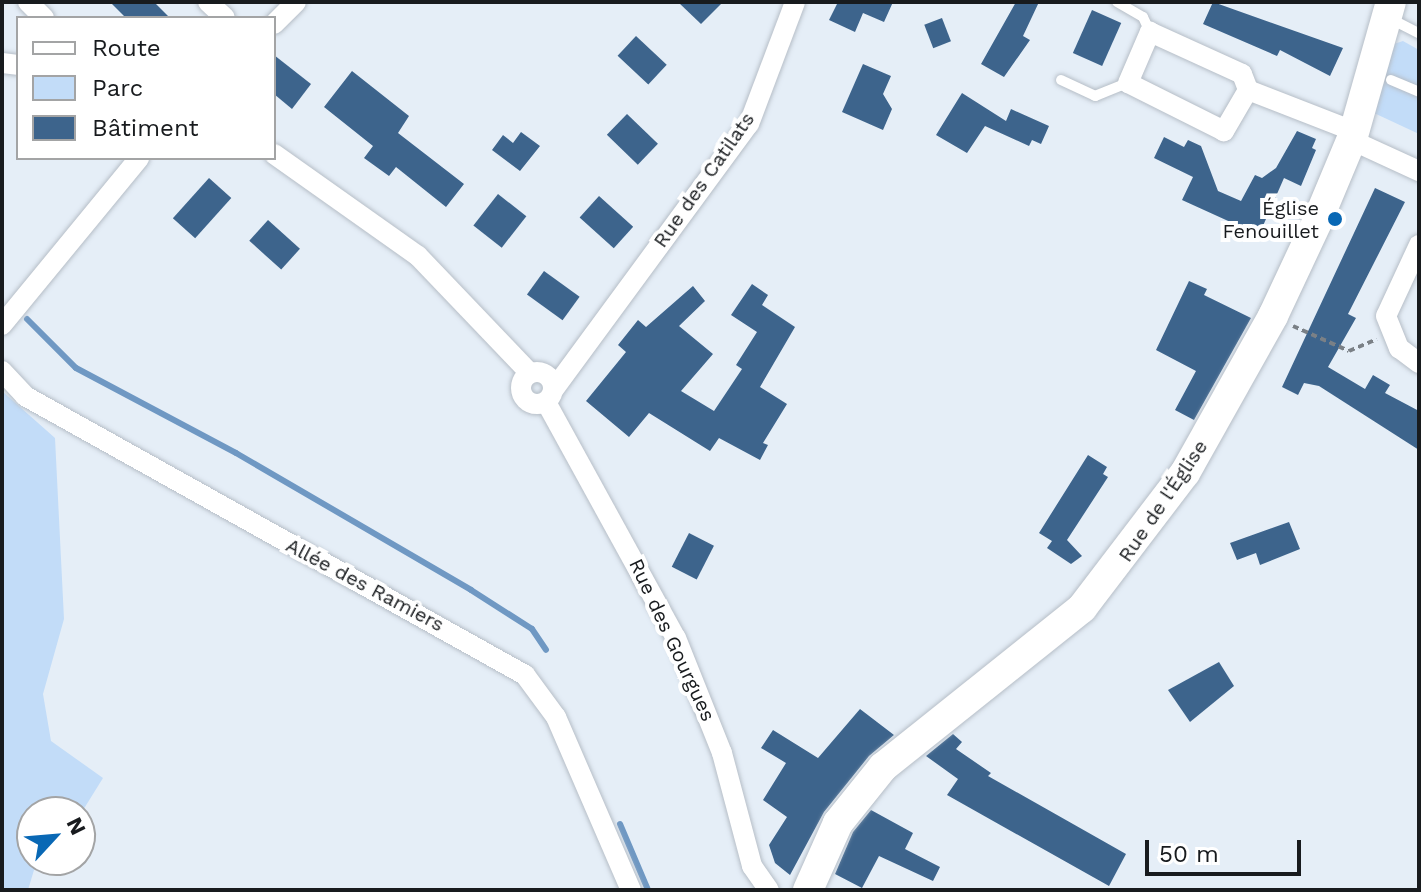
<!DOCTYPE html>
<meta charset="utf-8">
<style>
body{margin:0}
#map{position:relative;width:1421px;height:892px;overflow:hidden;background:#e5eef7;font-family:"Work Sans",sans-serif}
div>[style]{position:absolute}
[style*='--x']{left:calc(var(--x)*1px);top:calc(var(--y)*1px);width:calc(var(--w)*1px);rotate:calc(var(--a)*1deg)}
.green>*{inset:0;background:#c2dcf8}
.stream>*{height:6px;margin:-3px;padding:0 3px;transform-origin:3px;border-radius:3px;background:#6f98c3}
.building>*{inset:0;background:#3d648c;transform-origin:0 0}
.path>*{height:4px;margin-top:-2px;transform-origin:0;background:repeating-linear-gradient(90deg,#7a8086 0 6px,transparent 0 10px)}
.roads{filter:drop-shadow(0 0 2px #b6bec7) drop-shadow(0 0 2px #b6bec7)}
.service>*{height:10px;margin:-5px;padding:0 5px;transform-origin:5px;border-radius:5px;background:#fff}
.minor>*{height:20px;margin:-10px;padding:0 10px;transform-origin:10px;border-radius:10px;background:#fff}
.minor>.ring{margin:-10px;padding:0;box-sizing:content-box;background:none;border:20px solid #fff;border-radius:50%}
.secondary>*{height:30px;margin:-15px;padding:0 15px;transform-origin:15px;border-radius:15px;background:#fff}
.dots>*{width:22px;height:22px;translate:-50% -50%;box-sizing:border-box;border:4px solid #fff;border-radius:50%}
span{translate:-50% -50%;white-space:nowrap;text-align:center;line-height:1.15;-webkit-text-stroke:8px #fff;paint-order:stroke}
.street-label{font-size:20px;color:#181b1e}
.poi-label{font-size:20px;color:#181b1e}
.right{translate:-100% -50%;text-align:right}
.frame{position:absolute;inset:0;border:4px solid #181b1e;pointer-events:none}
.legend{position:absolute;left:16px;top:16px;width:260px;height:144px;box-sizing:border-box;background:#fff;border:2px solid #a3a4a5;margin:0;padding:10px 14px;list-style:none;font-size:24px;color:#181b1e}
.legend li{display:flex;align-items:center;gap:16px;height:40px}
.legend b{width:40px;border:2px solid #a3a4a5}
.north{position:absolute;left:16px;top:796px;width:80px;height:80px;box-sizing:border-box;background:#fff;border:2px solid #a3a4a5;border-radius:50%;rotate:64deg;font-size:22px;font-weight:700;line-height:32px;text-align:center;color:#181b1e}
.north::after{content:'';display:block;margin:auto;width:28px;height:36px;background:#0968b5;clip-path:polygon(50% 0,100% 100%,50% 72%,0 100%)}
.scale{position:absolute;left:1145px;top:840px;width:156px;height:36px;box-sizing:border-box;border:4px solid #181b1e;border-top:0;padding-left:10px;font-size:24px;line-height:28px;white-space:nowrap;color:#181b1e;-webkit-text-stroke:6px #fff;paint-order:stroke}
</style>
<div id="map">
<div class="green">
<i style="clip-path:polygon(1403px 41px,1419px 50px,1419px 134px,1374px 113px,1394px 44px)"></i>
<i style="clip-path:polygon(2px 391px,55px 438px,64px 619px,43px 694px,51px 741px,103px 778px,80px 815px,32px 812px,32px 860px,37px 860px,28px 890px,2px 890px)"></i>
</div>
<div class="stream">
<i style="--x:27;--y:319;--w:69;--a:45"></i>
<i style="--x:76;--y:368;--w:181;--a:28"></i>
<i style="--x:236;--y:453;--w:272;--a:30.2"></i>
<i style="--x:471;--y:590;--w:72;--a:32.6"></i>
<i style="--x:532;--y:629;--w:25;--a:56"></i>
<i style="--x:620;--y:824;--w:72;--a:67"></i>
</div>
<div class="building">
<i style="clip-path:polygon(110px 2px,154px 2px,170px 18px,126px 18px)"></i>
<i style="clip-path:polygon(678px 2px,723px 2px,701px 24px)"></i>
<i style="clip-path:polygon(838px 2px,893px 2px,884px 22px,863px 13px,855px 32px,829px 20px)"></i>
<i style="clip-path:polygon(1016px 2px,1039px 2px,1023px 36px,1030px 40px,1004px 77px,981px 64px)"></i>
<i style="clip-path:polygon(1213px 2px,1343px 48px,1330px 76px,1280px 50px,1277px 56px,1203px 24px)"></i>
<i style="left:1092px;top:10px;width:32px;height:47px;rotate:24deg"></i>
<i style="left:942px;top:18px;width:25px;height:19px;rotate:69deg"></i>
<i style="left:636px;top:36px;width:42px;height:27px;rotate:43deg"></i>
<i style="clip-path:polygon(274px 55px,311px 84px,292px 109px,274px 94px)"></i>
<i style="clip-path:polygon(863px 64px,891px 76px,883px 94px,892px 109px,883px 130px,842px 112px)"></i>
<i style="clip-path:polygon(352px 71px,409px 116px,398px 133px,464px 184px,446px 207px,396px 167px,389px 176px,364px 158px,373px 146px,324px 107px)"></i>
<i style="clip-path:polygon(962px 93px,1006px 121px,1011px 109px,1049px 126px,1041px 144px,1032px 140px,1029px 146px,985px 126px,967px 153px,936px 135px)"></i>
<i style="left:627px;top:114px;width:43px;height:29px;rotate:44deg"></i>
<i style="clip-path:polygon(1297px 131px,1316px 139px,1312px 148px,1316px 150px,1301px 186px,1284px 178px,1259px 235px,1182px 200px,1193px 177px,1154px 158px,1164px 137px,1184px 147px,1188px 140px,1201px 146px,1218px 191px,1241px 201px,1255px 175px,1262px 178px,1276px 168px)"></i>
<i style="clip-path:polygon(521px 132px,540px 146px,520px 171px,492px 150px,503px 135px,513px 143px)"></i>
<i style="left:209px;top:178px;width:30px;height:54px;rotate:42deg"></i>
<i style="clip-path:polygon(1375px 188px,1405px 202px,1348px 314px,1356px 318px,1328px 367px,1365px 389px,1373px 375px,1390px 385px,1385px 393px,1419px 411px,1419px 450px,1319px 386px,1304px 383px,1298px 395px,1282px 387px)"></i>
<i style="left:498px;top:194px;width:36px;height:40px;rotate:38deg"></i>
<i style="left:599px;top:196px;width:46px;height:29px;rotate:42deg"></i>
<i style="left:268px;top:220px;width:43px;height:28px;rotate:42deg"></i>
<i style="left:544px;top:271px;width:44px;height:29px;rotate:36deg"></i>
<i style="clip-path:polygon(1189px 281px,1207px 289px,1204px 295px,1251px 318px,1194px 420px,1175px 410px,1196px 371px,1156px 350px)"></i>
<i style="clip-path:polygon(752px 284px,768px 295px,762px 305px,795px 327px,760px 387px,787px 404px,763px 443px,768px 445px,760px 460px,719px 438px,710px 451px,649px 413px,629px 437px,586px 401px,626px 352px,618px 345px,638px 320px,646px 327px,693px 286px,705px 301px,679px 326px,713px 354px,681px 391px,714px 411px,742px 369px,736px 365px,757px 332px,731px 315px)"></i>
<i style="clip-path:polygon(1088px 455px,1107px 467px,1103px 474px,1108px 477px,1067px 540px,1082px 556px,1071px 564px,1047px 548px,1052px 541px,1039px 533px)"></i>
<i style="clip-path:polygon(1289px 522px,1300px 549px,1260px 565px,1256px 553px,1237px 560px,1230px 543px)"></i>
<i style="left:689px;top:533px;width:28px;height:38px;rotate:27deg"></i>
<i style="clip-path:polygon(1219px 662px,1234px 686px,1190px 722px,1168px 690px)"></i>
<i style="clip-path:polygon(860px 709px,894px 735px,869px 756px,824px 812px,790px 875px,775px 863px,769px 845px,787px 817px,763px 800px,786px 763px,761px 748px,773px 730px,818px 758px)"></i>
<i style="clip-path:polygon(953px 734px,962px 742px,956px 749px,991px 773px,988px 776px,1126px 854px,1109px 886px,947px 795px,958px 779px,926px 756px)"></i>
<i style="clip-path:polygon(871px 810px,913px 833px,905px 849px,940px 867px,933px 881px,879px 856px,862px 888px,835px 874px,853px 832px)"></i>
</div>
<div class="path">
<i style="--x:1293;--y:326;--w:61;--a:24.1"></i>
<i style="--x:1349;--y:351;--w:30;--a:-23"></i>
</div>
<div class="roads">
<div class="service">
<i style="--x:1117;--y:2;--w:30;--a:30"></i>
<i style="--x:1143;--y:17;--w:17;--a:65"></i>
<i style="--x:1389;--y:18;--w:34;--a:27"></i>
<i style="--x:1061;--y:80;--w:38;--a:25"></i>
<i style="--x:1095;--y:96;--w:35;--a:-22"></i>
<i style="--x:1391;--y:80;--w:30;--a:23"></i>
</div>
<div class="minor">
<i style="--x:28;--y:2;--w:23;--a:45"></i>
<i style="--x:208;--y:2;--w:23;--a:43"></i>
<i style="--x:274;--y:24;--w:31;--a:-45"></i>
<i style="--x:1150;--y:32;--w:101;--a:24.5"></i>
<i style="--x:1242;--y:74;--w:17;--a:69"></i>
<i style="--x:1248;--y:90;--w:48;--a:120.3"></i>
<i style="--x:1224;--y:131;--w:107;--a:-153.4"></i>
<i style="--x:1128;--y:83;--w:56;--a:-66.7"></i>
<i style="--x:2;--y:63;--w:16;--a:7"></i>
<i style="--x:1248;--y:90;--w:102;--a:21.3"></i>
<i style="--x:1343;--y:127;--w:24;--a:45"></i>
<i style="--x:1360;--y:144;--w:65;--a:24.6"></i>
<i style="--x:274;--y:154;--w:176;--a:35.3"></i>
<i style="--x:418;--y:256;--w:161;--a:46.3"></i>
<i style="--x:1419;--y:245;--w:78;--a:114.9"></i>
<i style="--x:1386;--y:316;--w:35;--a:68"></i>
<i style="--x:1399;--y:348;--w:25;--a:37"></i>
<i style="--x:2;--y:325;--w:216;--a:-50.6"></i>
<i style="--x:2;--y:371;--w:34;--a:47"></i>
<i style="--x:25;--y:396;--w:573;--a:29.16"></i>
<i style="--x:525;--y:675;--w:52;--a:53.6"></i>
<i style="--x:556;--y:717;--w:189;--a:66.6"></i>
<i class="ring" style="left:521px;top:372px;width:12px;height:12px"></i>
<i style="--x:554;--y:389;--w:329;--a:-53.7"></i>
<i style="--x:749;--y:124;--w:130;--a:-69.3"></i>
<i style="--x:546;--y:402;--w:269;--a:61.2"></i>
<i style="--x:676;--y:638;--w:124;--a:68.2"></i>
<i style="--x:722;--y:753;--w:117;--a:75.1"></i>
<i style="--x:752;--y:866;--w:29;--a:55"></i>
</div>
<div class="secondary">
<i style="--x:808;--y:890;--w:73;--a:-65.9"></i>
<i style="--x:838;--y:823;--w:72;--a:-51.2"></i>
<i style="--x:883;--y:767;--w:255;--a:-38.6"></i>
<i style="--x:1082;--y:608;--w:170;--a:-52.7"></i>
<i style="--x:1185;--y:473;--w:180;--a:-60.7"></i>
<i style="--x:1273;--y:316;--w:104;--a:-64.9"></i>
<i style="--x:1317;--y:222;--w:93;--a:-67.3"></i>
<i style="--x:1353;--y:136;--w:139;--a:-74.2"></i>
</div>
</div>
<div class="dots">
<i style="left:1335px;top:219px;background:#0968b5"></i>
</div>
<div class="street-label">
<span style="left:704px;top:180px;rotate:-55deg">Rue des Catilats</span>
<span style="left:1163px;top:501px;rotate:-56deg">Rue de l'Église</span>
<span style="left:365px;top:585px;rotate:28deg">Allée des Ramiers</span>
<span style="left:672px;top:640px;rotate:65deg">Rue des Gourgues</span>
</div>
<div class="poi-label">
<span class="right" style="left:1319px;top:220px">Église<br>Fenouillet</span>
</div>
<div class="frame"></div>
<ul class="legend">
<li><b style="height:10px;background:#fff"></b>Route</li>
<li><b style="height:22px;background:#c2dcf8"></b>Parc</li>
<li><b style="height:22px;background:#3d648c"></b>Bâtiment</li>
</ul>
<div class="north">N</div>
<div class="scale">50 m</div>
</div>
